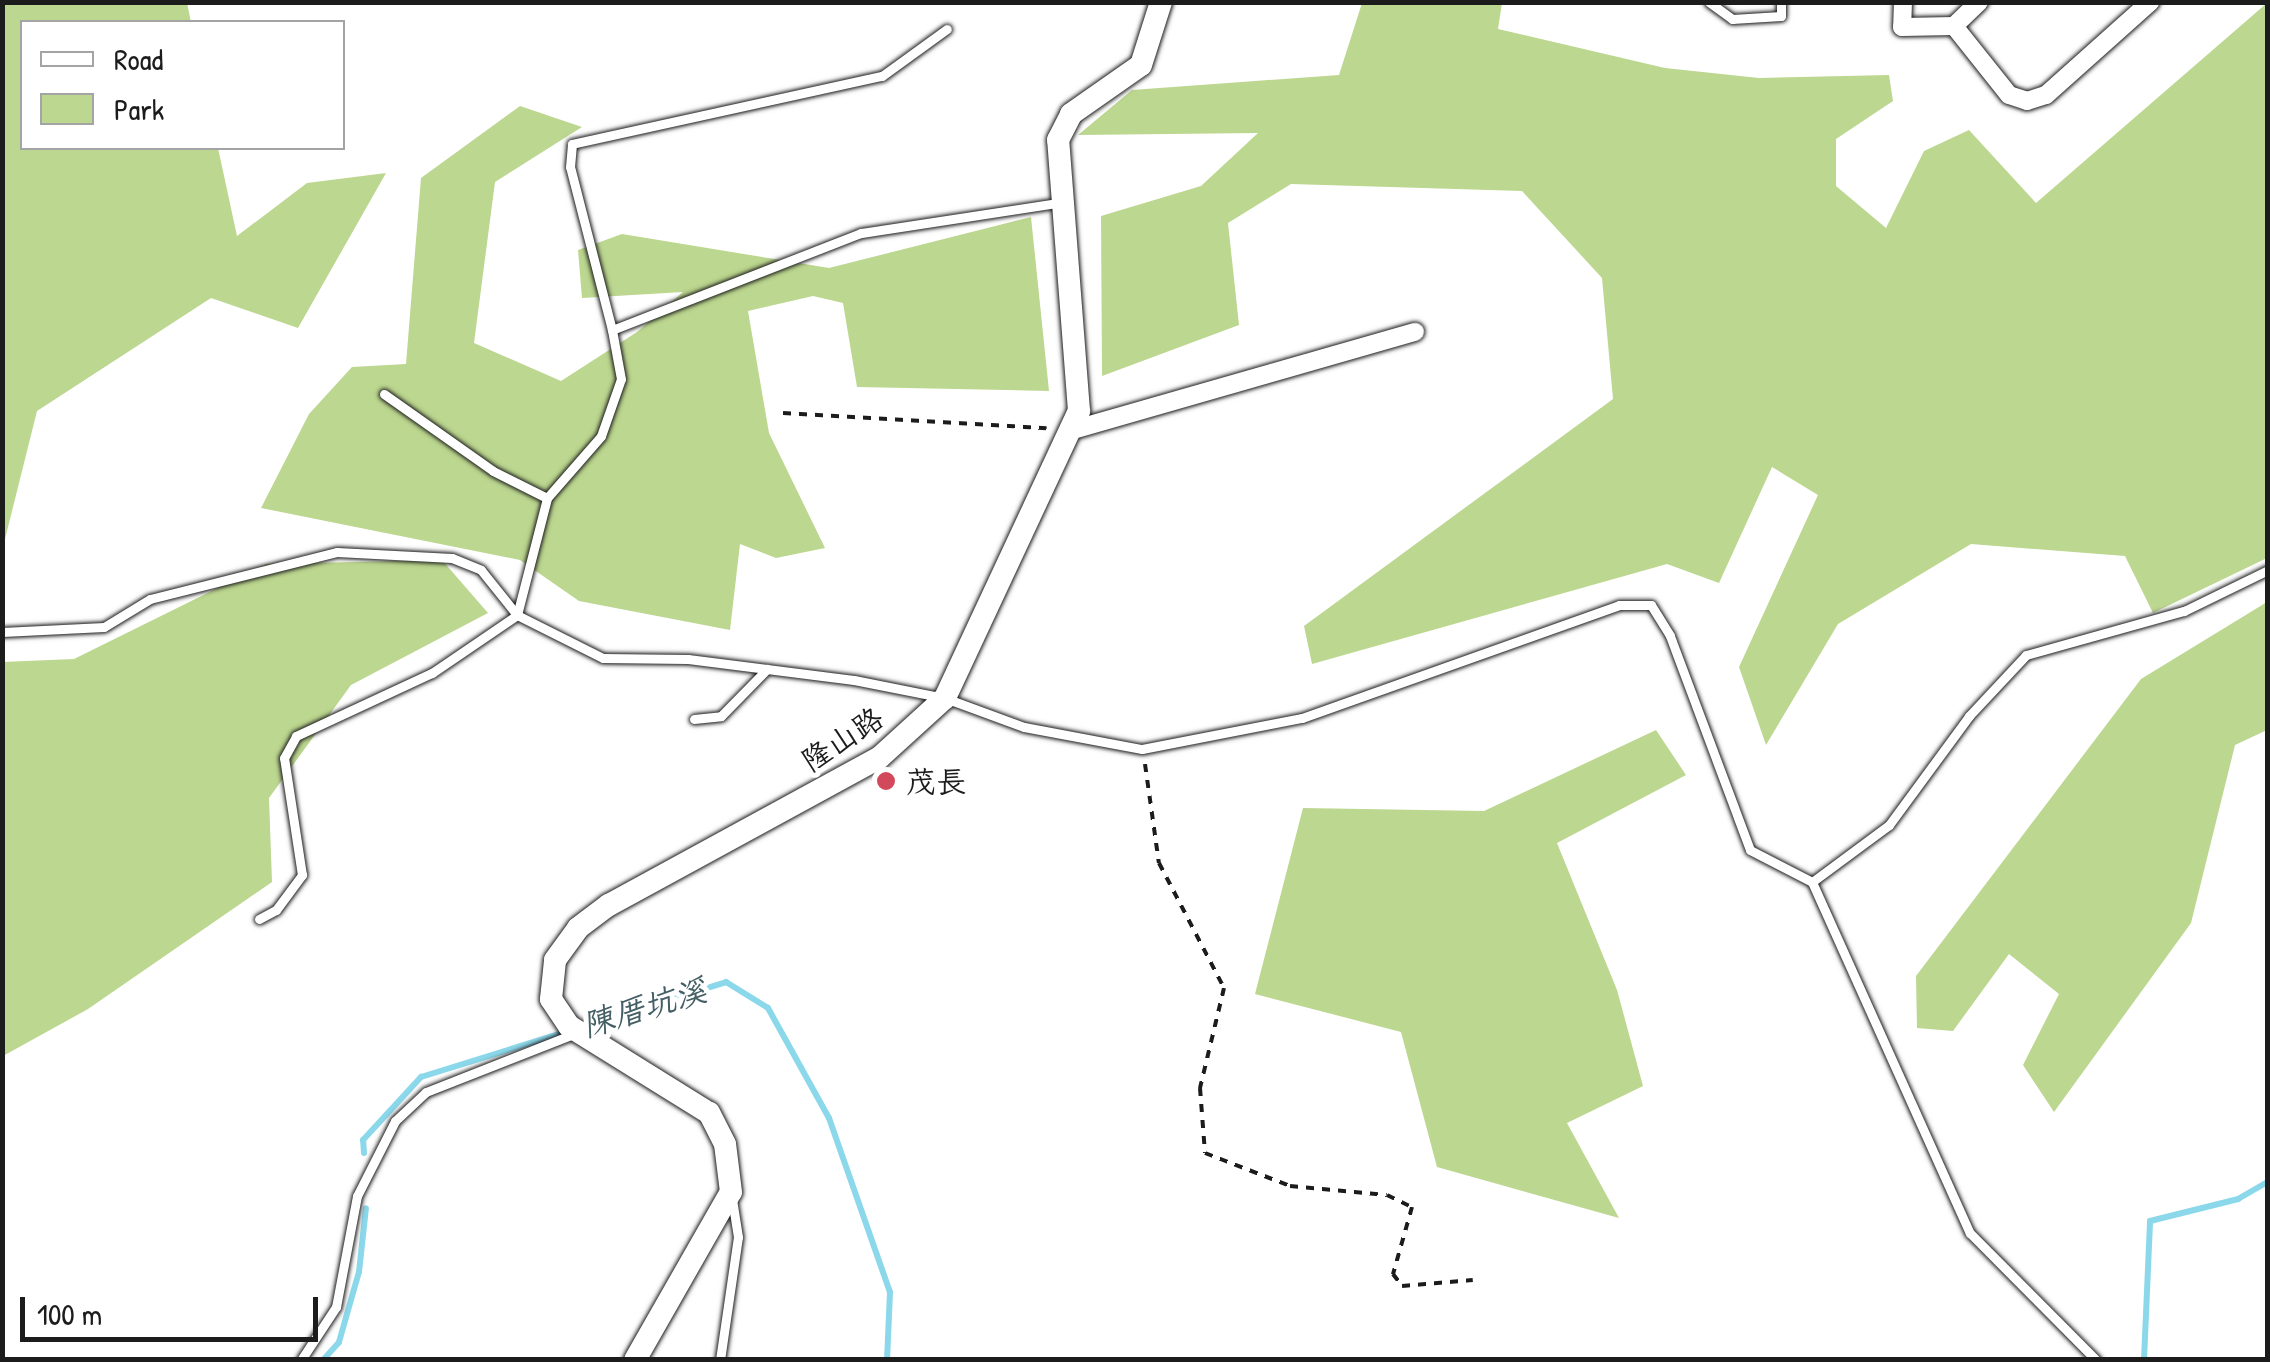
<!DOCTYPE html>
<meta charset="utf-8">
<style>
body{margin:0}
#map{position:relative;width:2270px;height:1362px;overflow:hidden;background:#fff;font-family:"Patrick Hand","LXGW WenKai TC",sans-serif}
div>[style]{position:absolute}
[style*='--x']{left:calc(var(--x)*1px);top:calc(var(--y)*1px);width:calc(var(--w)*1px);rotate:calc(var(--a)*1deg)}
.green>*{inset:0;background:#bcd78f}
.stream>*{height:6px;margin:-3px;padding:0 3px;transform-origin:3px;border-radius:3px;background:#8cd8eb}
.path>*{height:4px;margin-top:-2px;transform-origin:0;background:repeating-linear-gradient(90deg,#1c1c1c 0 8px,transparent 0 16px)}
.roads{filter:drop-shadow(0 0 2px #1c1c1c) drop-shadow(0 0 2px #1c1c1c)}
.lane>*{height:9px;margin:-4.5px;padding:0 4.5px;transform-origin:4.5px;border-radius:4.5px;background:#fff}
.street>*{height:18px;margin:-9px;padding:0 9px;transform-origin:9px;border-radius:9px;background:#fff}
.secondary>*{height:22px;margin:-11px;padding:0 11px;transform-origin:11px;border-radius:11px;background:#fff}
.dots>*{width:28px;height:28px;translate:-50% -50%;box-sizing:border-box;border:5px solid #fff;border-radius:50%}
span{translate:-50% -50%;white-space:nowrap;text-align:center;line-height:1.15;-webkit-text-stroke:10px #fff;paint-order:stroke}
.street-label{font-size:30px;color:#1c1c1c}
.poi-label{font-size:30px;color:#1c1c1c}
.left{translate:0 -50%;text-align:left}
.water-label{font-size:32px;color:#435e64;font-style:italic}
.frame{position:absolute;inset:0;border:5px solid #1c1c1c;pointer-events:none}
.legend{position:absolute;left:20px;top:20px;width:325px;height:130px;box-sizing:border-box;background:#fff;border:2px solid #a4a4a4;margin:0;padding:12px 18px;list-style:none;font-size:30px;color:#1c1c1c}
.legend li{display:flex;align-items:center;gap:20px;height:50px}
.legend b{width:50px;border:2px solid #a4a4a4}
.scale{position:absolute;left:20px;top:1297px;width:298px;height:45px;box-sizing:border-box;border:5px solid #1c1c1c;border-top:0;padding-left:12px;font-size:30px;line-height:35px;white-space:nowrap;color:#1c1c1c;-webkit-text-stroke:8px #fff;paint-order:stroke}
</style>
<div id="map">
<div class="green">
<i style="clip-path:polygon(3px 2px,187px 3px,191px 22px,22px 22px,22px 148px,218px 148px,237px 236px,307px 183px,386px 173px,298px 328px,211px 298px,37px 411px,3px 547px)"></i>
<i style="clip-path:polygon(1362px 3px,1502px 3px,1498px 29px,1665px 68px,1759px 78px,1889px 75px,1893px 101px,1836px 139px,1836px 186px,1886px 228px,1924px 151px,1969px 130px,2036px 203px,2267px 3px,2267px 558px,2153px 613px,2125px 556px,1971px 544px,1838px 624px,1766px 745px,1739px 667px,1818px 495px,1772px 467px,1719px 583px,1667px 564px,1312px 664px,1304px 626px,1613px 399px,1602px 278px,1522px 191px,1291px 184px,1228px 223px,1239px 325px,1102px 376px,1101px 216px,1201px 186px,1258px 133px,1078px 135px,1132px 90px,1339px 75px)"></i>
<i style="clip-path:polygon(520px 106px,582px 127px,495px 182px,474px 343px,561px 381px,637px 332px,683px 292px,582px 298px,578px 250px,622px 234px,829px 268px,1031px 217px,1049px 391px,857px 387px,843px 303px,813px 296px,748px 311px,769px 433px,825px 548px,776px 558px,740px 544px,730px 630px,579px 601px,520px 560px,261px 508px,309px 414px,352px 367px,406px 364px,421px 178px)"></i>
<i style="clip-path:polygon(442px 560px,488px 613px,351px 685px,269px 798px,272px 882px,88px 1009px,3px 1056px,2px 662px,74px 659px,266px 564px)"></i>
<i style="clip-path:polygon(2267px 602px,2267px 730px,2235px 745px,2191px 923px,2054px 1112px,2023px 1065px,2059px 994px,2009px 954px,1953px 1031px,1917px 1028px,1916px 976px,2141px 679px)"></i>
<i style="clip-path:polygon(1656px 730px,1686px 775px,1557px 843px,1617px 990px,1643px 1086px,1567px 1123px,1619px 1218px,1437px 1167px,1401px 1032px,1255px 994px,1303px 808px,1484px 811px)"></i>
</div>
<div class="stream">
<i style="--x:581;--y:1027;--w:152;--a:-17.2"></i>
<i style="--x:726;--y:982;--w:49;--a:31.8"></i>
<i style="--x:768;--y:1008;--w:126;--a:61"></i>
<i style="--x:829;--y:1118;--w:184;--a:70.7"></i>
<i style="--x:890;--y:1292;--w:68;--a:92.5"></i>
<i style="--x:364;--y:1153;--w:13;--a:-94"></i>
<i style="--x:363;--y:1140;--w:86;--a:-47.4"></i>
<i style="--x:421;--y:1077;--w:155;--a:-17.3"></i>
<i style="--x:323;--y:1360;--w:24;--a:-48"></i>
<i style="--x:339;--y:1342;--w:73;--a:-74.1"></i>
<i style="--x:359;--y:1272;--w:64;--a:-83.8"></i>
<i style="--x:2144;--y:1360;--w:139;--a:-87.5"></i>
<i style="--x:2150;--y:1221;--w:91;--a:-14"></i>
<i style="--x:2238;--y:1199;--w:34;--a:-30"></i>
</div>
<div class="path">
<i style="--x:783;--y:413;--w:264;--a:3.3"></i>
<i style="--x:1145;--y:764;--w:100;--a:82"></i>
<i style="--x:1159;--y:863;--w:141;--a:62.5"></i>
<i style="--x:1224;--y:988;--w:103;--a:103.5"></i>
<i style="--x:1200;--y:1088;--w:65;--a:85.6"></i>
<i style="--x:1205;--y:1153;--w:91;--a:21.2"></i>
<i style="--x:1290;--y:1186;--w:97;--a:5.3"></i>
<i style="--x:1387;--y:1195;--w:28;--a:26"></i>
<i style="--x:1412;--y:1207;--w:70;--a:105.8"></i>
<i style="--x:1393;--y:1274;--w:15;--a:53"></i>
<i style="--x:1402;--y:1286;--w:71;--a:-4.8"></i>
</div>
<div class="roads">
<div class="lane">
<i style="--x:1709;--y:2;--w:29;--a:36"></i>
<i style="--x:1732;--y:19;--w:49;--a:-3.5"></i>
<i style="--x:1781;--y:16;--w:14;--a:-90"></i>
<i style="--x:612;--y:330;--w:168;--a:-104.4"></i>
<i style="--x:570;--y:167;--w:23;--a:-85"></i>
<i style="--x:572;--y:144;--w:317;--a:-12.4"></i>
<i style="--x:882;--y:76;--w:80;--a:-35.9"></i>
<i style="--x:384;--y:394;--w:133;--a:35.2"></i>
<i style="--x:493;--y:471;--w:60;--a:26.6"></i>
<i style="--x:2;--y:632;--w:102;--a:-2.8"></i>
<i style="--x:104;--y:627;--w:54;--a:-31.3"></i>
<i style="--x:150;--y:599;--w:193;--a:-14.1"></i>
<i style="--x:337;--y:552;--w:115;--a:3"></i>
<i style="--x:452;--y:558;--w:31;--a:22"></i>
<i style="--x:481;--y:570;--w:58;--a:51.3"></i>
<i style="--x:517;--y:615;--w:96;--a:26.6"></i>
<i style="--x:603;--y:658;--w:85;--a:0.7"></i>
<i style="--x:688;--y:659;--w:167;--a:7.2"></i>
<i style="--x:854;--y:680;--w:93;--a:11.2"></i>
<i style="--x:945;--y:698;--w:84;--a:20.2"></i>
<i style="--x:1024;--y:727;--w:120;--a:10.6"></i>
<i style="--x:1142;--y:749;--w:163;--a:-11"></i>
<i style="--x:1302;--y:718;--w:337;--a:-19.6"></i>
<i style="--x:1619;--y:605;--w:32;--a:0"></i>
<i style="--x:1651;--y:605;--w:36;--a:58"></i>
<i style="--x:1670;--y:636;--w:228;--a:69.5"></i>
<i style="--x:1750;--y:850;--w:70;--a:27.3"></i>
<i style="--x:1812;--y:882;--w:96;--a:-36.5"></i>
<i style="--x:1889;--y:825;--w:135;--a:-53.7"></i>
<i style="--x:1969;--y:716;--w:83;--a:-46.9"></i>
<i style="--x:2026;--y:655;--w:164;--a:-15.6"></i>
<i style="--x:2184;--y:611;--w:93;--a:-26"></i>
<i style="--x:694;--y:719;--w:27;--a:-6"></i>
<i style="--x:721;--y:716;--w:66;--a:-45.6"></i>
<i style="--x:1812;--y:882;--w:385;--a:65.8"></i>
<i style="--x:1970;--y:1233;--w:179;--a:45.2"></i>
<i style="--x:259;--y:919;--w:19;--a:-28"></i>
<i style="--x:276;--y:910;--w:44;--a:-53.4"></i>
<i style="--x:302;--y:875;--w:118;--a:-98.7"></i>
<i style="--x:284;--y:758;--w:25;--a:-61"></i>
<i style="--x:296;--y:736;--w:150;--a:-24.9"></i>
<i style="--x:432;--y:673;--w:103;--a:-34.3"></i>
<i style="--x:517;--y:615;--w:121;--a:-75.6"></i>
<i style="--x:547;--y:498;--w:82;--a:-48.9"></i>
<i style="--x:601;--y:436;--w:60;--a:-70.7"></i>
<i style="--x:621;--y:379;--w:50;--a:-100.4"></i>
<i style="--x:612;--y:330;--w:267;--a:-21.3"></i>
<i style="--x:861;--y:233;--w:198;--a:-8.7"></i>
<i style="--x:301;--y:1360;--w:64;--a:-56.6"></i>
<i style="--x:336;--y:1307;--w:113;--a:-79.3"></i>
<i style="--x:357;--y:1196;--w:84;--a:-63.1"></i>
<i style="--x:395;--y:1121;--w:42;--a:-43.1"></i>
<i style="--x:426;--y:1092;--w:158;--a:-21.5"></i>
<i style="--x:720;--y:1360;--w:124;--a:-81.7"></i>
<i style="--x:738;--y:1237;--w:38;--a:-99"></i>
</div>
<div class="street">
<i style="--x:1903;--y:2;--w:25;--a:92"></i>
<i style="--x:1902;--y:27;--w:52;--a:-1.1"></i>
<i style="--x:1954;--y:26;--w:88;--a:51.4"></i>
<i style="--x:2009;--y:95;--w:19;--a:18"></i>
<i style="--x:2027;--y:101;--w:20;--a:-18"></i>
<i style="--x:2046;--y:95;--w:140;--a:-41.8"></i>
<i style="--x:1954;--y:26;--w:35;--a:-44"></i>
<i style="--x:1069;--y:431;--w:360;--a:-16"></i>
</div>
<div class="secondary">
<i style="--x:635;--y:1360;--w:193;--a:-60.3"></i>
<i style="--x:731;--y:1192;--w:48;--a:-97.1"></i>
<i style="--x:725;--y:1144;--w:35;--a:-117"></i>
<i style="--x:709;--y:1113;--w:165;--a:-148.1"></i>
<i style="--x:569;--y:1026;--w:32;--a:-124"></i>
<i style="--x:551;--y:999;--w:39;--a:-84"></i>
<i style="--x:555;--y:960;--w:39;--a:-54"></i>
<i style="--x:578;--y:928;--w:39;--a:-37"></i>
<i style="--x:609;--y:905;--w:307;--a:-28.6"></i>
<i style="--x:879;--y:758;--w:89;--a:-42.3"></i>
<i style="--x:945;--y:698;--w:317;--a:-65"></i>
<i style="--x:1079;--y:411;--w:272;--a:-94.4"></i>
<i style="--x:1058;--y:140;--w:29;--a:-63"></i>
<i style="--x:1071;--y:114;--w:85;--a:-35"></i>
<i style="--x:1141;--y:65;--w:66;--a:-72.4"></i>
</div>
</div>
<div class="dots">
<i style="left:886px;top:781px;background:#d1495b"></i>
</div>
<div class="street-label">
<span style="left:842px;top:739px;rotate:-33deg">隆山路</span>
</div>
<div class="poi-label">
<span class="left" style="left:906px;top:781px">茂長</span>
</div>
<div class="water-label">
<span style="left:644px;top:1008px;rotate:-17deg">陳厝坑溪</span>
</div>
<div class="frame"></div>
<ul class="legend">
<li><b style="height:12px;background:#fff"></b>Road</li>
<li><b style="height:28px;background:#bcd78f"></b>Park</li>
</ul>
<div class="scale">100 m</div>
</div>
